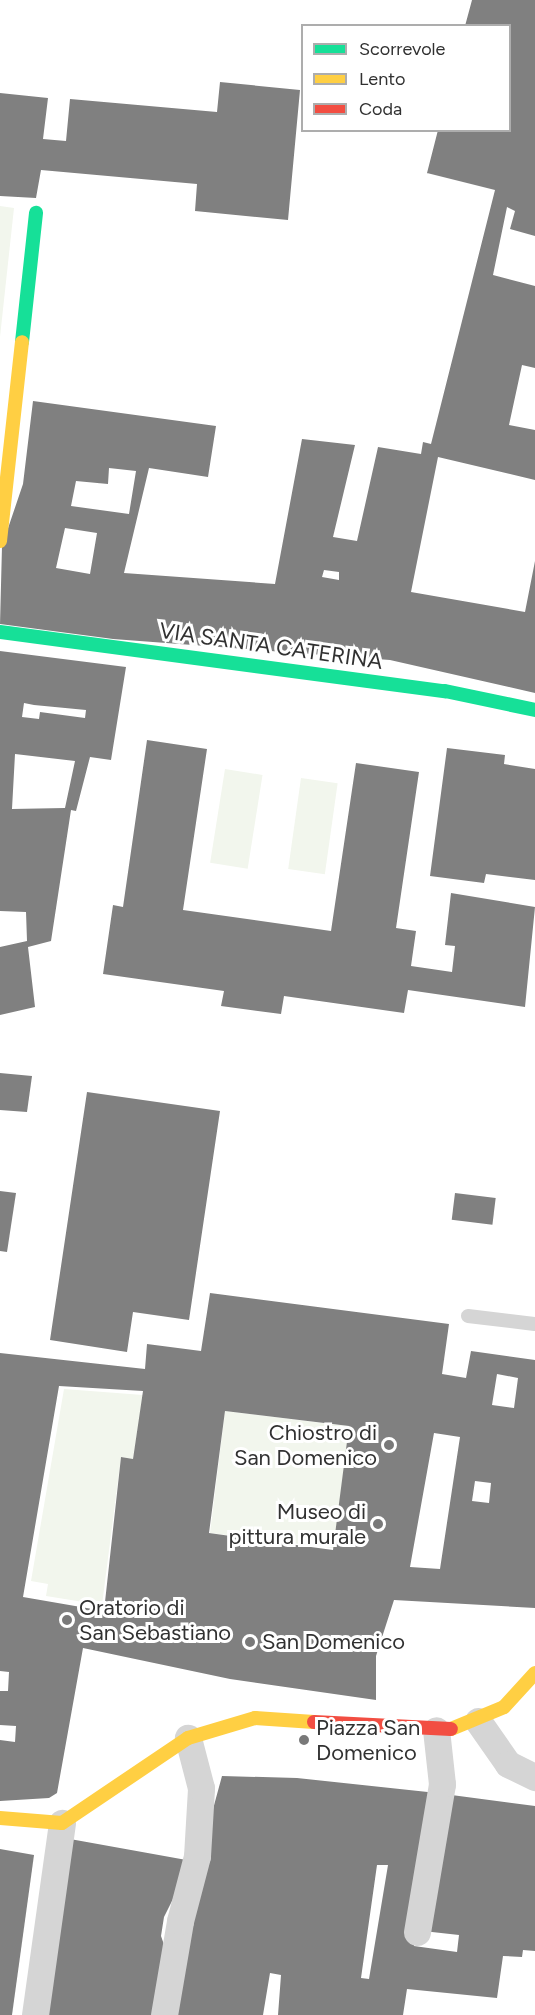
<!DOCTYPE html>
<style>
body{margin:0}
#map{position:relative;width:535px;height:2015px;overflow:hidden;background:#fff;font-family:Figtree,sans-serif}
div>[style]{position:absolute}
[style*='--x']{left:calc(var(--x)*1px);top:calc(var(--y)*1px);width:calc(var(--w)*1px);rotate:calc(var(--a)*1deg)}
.green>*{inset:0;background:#f2f6ed;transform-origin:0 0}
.building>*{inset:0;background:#808080;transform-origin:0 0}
.lane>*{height:14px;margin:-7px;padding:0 7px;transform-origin:7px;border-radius:7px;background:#d5d5d5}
.street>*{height:27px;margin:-13.5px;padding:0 13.5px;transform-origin:13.5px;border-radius:13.5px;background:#d5d5d5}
.fast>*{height:14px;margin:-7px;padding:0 7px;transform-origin:7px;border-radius:7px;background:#16e098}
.slow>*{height:14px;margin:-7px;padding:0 7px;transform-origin:7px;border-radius:7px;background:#ffcf43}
.jam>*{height:14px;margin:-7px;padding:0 7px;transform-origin:7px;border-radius:7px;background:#f24e42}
.dots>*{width:16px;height:16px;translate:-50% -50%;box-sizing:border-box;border:3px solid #fff;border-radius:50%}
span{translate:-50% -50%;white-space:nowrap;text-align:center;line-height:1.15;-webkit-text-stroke:6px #fff;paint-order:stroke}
.street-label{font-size:22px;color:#313131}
.poi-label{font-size:22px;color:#313131}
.right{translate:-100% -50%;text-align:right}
.left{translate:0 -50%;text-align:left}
.legend{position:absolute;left:301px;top:24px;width:210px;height:108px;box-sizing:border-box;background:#fff;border:2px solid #adadad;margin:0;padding:8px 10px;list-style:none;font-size:18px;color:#313131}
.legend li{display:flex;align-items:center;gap:12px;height:30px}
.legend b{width:30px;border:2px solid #adadad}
</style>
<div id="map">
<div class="green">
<i style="clip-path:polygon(0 206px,14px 208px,0 337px)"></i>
<i style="left:225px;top:769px;width:38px;height:95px;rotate:9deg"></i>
<i style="left:301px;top:778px;width:37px;height:92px;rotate:8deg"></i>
<i style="clip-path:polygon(64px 1389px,143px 1395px,133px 1459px,121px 1457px,102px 1605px,46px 1596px,48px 1584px,31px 1581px)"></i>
<i style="left:225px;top:1411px;width:125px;height:123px;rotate:7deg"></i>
</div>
<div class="building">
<i style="clip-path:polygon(evenodd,472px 0,535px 0,535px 236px,510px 229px,515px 211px,507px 207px,493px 275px,535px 286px,535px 368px,522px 365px,509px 425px,535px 430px,535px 480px,438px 457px,411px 592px,525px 612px,535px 561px,535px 693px,390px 660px,113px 639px,0 624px,2px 546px,23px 484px,33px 401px,216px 426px,208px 477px,149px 468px,124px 573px,275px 584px,302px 439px,355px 445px,333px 537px,357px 541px,378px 447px,421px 454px,423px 442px,431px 444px,495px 190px,427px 173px,438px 130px,510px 130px,510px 26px,465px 26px,472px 0,109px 468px,136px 471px,129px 514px,71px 506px,76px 481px,108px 484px,109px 468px,472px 0,65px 528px,97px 533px,90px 574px,56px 568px,65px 528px,472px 0,324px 570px,339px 572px,339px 580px,322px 577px,324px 570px)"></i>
<i style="clip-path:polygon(220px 82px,300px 90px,288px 220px,195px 211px,197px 184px,41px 170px,36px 198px,0 196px,0 93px,48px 98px,43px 139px,66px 141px,70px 99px,217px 112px)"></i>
<i style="clip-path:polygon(evenodd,0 651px,126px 667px,111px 760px,90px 757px,76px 811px,71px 810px,51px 941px,28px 947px,35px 1007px,0 1015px,0 947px,27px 941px,26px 912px,0 911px,0 651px,24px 703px,34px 705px,86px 710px,85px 718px,40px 712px,39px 719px,22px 717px,24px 703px,0 651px,15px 754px,75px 761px,65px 808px,12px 809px,15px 754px)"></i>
<i style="clip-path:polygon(147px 740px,207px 749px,183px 910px,331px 931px,356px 763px,419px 772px,396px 928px,416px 931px,411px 966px,452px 972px,455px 946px,445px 945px,451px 893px,535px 907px,525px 1007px,408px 990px,404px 1013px,284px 996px,281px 1014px,221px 1006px,224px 991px,103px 974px,113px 905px,123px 907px)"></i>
<i style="clip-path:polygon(447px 748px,505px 755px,504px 764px,535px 769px,535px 880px,486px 874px,484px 883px,430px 876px)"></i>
<i style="clip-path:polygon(0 1073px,32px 1076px,27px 1112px,0 1110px)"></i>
<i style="clip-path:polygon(87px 1092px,220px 1111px,189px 1320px,133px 1312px,127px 1352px,50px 1340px)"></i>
<i style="clip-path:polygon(0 1191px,16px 1193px,7px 1252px,0 1251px)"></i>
<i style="left:455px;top:1193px;width:41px;height:27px;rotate:7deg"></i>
<i style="clip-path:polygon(evenodd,210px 1293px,449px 1324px,442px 1374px,466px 1378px,471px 1351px,535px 1360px,535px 1608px,394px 1600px,376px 1656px,376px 1700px,230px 1679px,83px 1648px,57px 1793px,49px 1798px,0 1801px,0 1740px,15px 1742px,16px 1726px,0 1725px,0 1691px,8px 1691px,9px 1672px,0 1671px,0 1353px,145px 1369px,147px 1344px,201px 1351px,210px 1293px,497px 1374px,518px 1378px,514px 1408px,492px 1405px,497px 1374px,210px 1293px,59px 1386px,143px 1391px,133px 1459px,121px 1457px,104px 1611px,23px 1597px,59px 1386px,210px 1293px,225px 1411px,349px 1426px,333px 1550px,209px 1533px,225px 1411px,210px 1293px,434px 1433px,460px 1437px,440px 1569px,410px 1567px,434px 1433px,210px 1293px,475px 1481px,491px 1483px,489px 1503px,472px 1501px,475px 1481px)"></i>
<i style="clip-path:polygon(evenodd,222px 1776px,297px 1778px,437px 1793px,414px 1946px,457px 1952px,459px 1935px,423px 1931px,444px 1794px,535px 1806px,535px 1951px,523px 1950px,522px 1957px,503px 1956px,497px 1998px,407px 1989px,403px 2015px,278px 2015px,281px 1975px,270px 1973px,263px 2015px,168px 2015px,198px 1864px,222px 1776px,377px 1865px,388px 1865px,369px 1979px,361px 1978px,377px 1865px)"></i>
<i style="clip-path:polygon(70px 1839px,192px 1861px,164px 1917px,161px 1936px,171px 1965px,158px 2015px,45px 2015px)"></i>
<i style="clip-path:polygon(0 1849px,34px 1855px,12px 2015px,0 2015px)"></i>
</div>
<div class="lane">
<i style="--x:468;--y:1316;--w:67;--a:6.8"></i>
</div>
<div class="street">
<i style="--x:478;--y:1721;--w:52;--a:55.1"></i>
<i style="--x:508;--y:1764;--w:30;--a:26"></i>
<i style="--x:417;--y:1932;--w:150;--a:-80.4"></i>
<i style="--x:442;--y:1784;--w:54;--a:-96.3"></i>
<i style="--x:35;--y:2015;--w:194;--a:-82"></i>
<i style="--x:164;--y:2015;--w:95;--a:-80.3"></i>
<i style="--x:180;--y:1921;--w:67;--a:-75.3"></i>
<i style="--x:197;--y:1856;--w:68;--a:-86.6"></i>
<i style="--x:201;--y:1788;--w:52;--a:-104.6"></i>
</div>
<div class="fast">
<i style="--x:22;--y:342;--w:130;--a:-83.8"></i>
<i style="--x:0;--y:632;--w:449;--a:7.6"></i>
<i style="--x:445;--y:691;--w:92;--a:11.9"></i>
</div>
<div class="slow">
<i style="--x:0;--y:541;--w:200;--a:-83.7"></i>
<i style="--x:451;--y:1729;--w:57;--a:-22.5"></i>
<i style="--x:504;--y:1707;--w:46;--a:-47.6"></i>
<i style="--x:0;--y:1818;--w:62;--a:4.6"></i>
<i style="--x:62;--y:1823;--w:152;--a:-34"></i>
<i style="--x:188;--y:1738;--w:70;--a:-16.6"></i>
<i style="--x:255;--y:1718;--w:59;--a:3.9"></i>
</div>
<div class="jam">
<i style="--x:314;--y:1722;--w:137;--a:2.9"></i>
</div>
<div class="dots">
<i style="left:389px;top:1445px;background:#797979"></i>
<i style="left:378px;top:1524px;background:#797979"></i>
<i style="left:67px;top:1620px;background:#797979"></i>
<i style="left:250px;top:1642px;background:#797979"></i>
<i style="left:304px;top:1740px;background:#797979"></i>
</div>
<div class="street-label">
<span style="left:271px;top:646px;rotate:8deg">VIA SANTA CATERINA</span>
</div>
<div class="poi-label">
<span class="right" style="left:377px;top:1445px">Chiostro di<br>San Domenico</span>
<span class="right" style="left:366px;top:1524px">Museo di<br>pittura murale</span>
<span class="left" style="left:79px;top:1620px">Oratorio di<br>San Sebastiano</span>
<span class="left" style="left:262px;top:1642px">San Domenico</span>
<span class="left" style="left:316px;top:1740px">Piazza San<br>Domenico</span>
</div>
<ul class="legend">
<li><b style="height:8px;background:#16e098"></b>Scorrevole</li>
<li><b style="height:8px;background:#ffcf43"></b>Lento</li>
<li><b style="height:8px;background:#f24e42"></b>Coda</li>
</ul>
</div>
